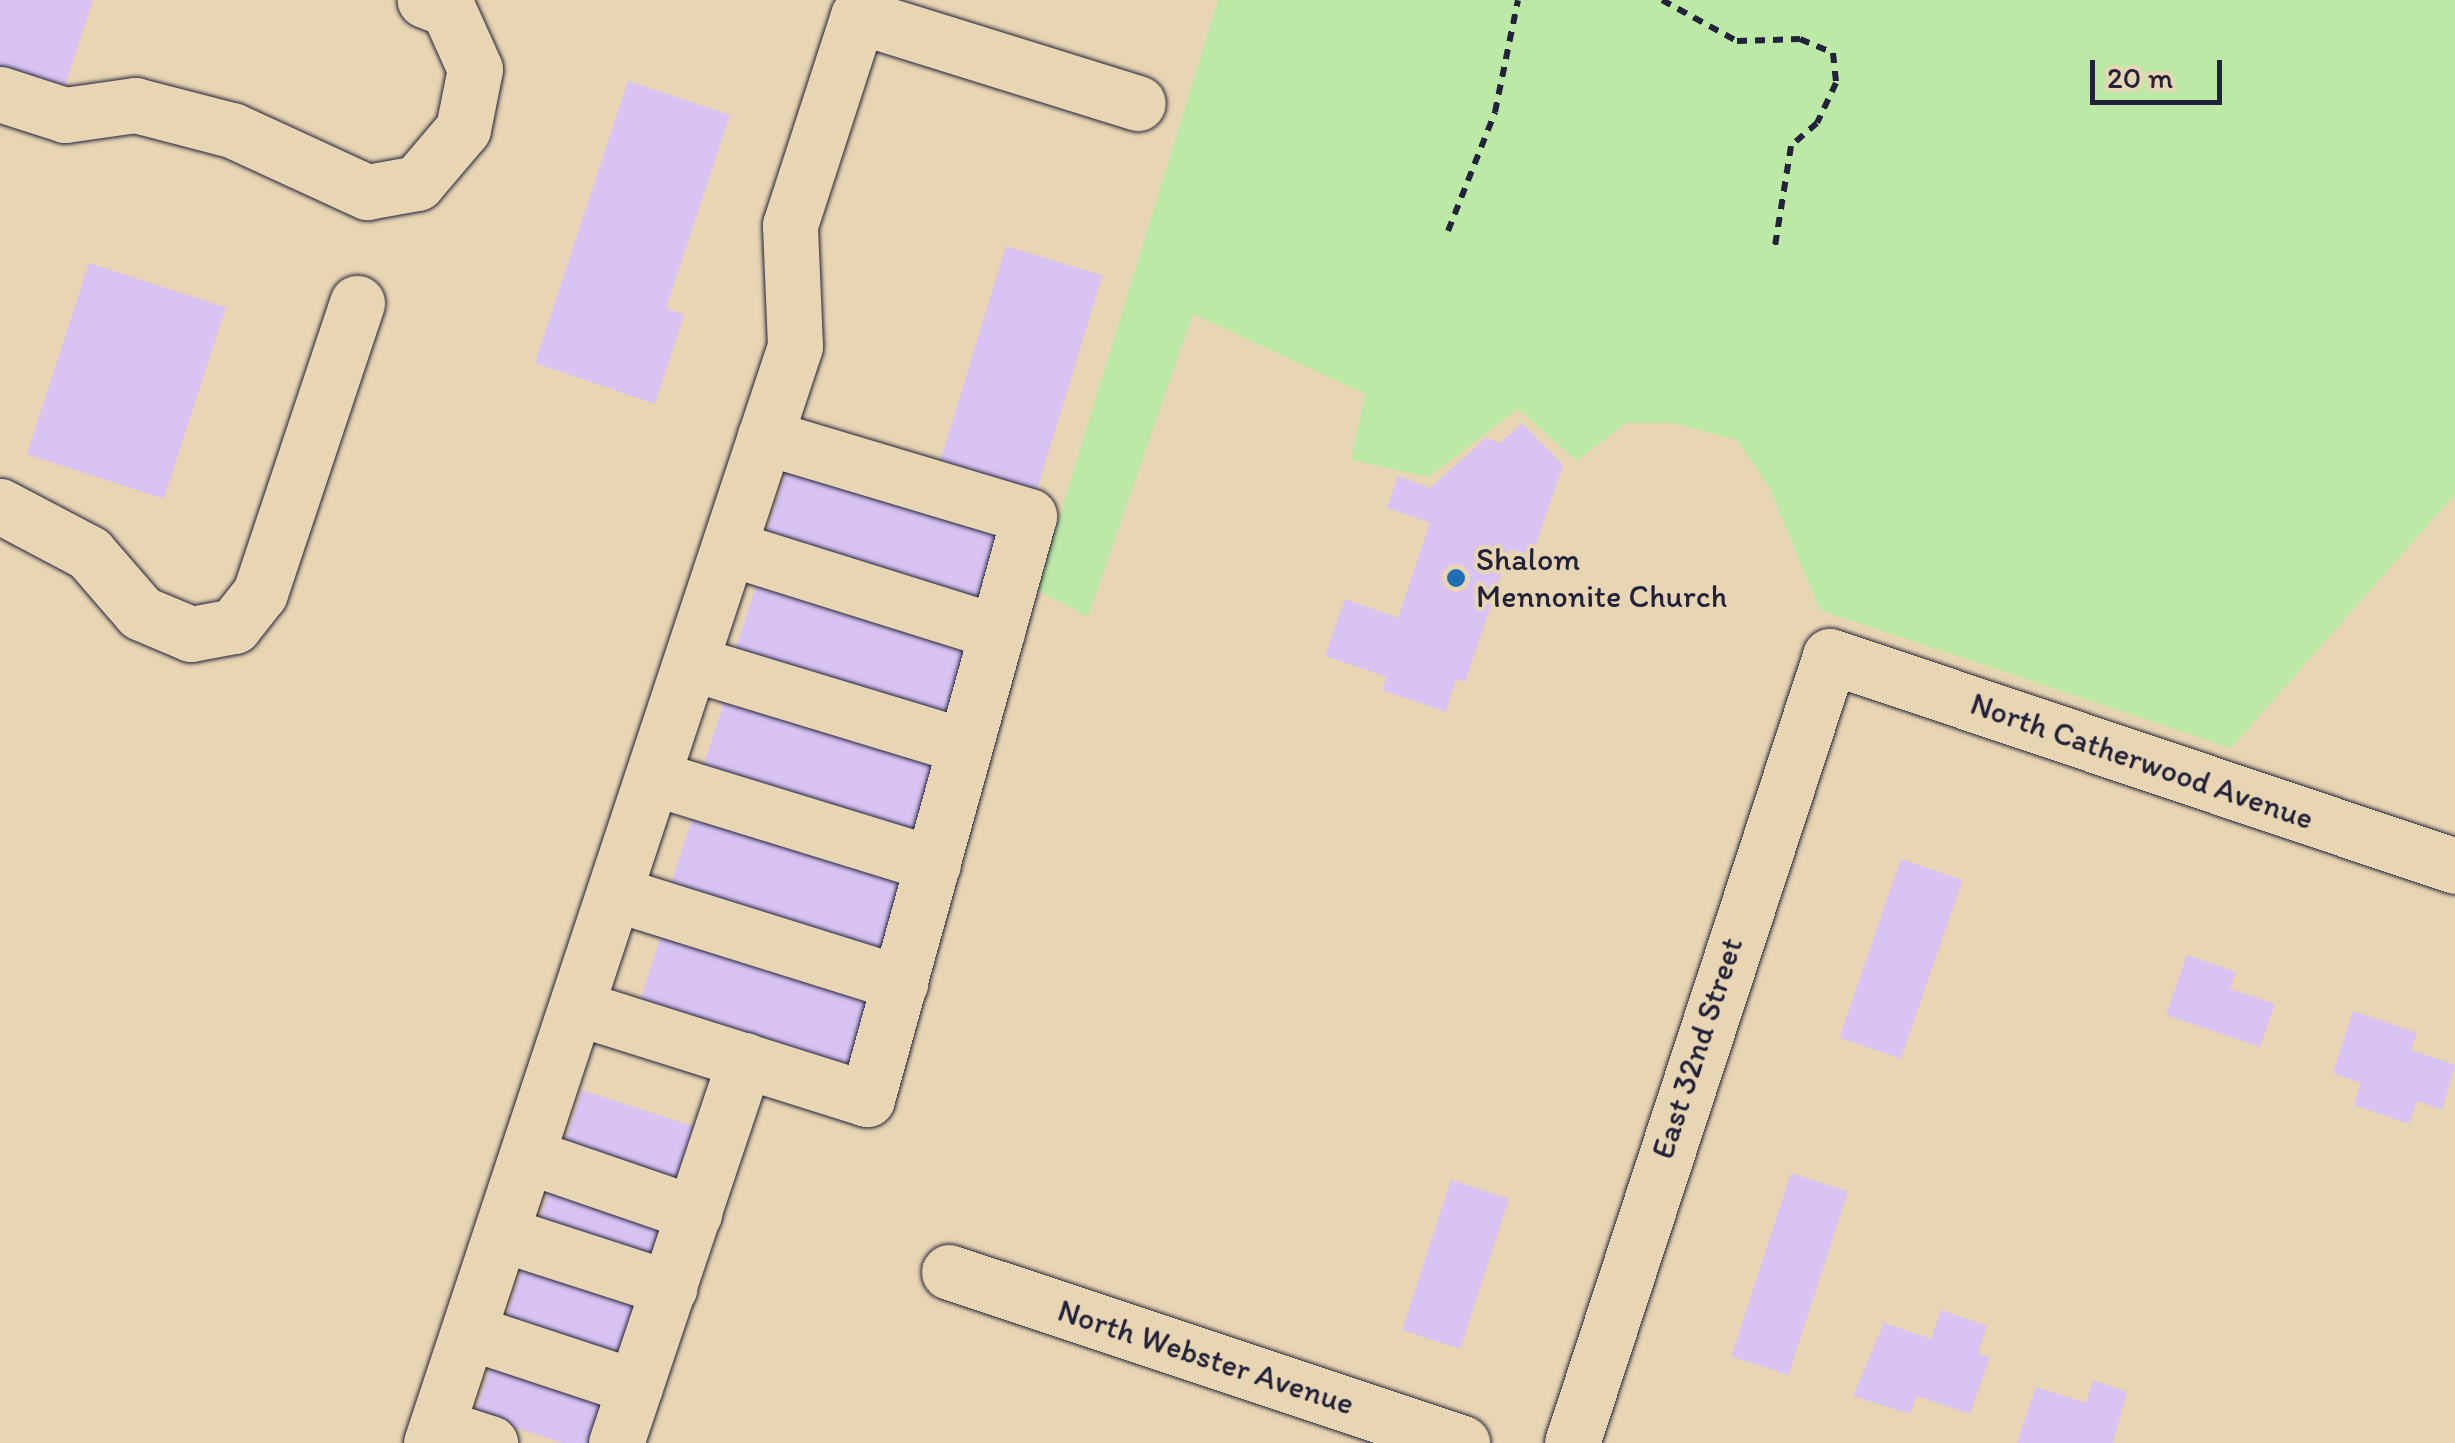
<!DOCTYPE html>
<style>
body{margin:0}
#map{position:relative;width:2455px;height:1443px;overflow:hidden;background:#e8d5b3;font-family:Itim,sans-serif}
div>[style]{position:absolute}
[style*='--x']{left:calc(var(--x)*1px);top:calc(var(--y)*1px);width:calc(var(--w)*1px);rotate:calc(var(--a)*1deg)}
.green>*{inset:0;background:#bde9a6}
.building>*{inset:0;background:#d9c3f3;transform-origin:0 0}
.path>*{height:6px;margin-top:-3px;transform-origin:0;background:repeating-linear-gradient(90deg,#22223b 0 10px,transparent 0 18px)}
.roads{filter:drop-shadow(0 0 2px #22223b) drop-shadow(0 0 2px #22223b)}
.minor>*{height:55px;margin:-27.5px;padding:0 27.5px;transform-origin:27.5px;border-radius:27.5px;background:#e8d5b3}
.dots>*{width:28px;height:28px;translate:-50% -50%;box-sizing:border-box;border:5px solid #e8d5b3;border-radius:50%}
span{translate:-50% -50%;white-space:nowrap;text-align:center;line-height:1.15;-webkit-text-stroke:8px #e8d5b3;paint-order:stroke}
.poi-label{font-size:32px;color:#22223b}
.left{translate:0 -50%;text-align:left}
.street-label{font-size:32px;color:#22223b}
.scale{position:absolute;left:2090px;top:60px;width:132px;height:45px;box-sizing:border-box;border:5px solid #22223b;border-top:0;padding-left:12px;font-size:30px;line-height:35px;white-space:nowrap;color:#22223b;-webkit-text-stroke:8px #e8d5b3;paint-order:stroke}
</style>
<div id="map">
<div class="green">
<i style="clip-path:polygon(1218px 0,2455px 0,2455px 494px,2231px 748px,1820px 610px,1770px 489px,1737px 440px,1674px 423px,1626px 423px,1577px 461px,1518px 409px,1428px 477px,1351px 460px,1365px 394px,1193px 314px,1088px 617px,1037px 590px)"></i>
</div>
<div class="building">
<i style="clip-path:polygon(0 0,93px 0,63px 92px,0 72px)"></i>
<i style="clip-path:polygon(628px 81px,730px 115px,666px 308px,684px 315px,655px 404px,535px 363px)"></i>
<i style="left:1006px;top:246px;width:101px;height:235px;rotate:17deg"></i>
<i style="left:89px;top:263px;width:144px;height:201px;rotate:18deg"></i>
<i style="clip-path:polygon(1522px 423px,1563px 465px,1532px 556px,1510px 549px,1465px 682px,1456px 679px,1446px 712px,1382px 690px,1387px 677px,1325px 656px,1345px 599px,1398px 618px,1430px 523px,1387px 508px,1398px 476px,1430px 488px,1486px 438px,1500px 443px)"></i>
<i style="left:790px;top:460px;width:221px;height:81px;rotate:18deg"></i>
<i style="left:759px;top:577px;width:220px;height:80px;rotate:18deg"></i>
<i style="left:727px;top:693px;width:220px;height:81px;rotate:18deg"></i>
<i style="left:695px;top:810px;width:221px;height:80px;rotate:18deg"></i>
<i style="left:1901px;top:859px;width:65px;height:189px;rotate:19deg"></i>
<i style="left:664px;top:927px;width:221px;height:81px;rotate:18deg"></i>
<i style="clip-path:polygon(2187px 955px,2236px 972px,2230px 989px,2275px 1004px,2260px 1047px,2166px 1015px)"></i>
<i style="clip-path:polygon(2353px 1011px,2417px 1033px,2411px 1050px,2455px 1065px,2442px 1110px,2417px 1101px,2409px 1124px,2354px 1105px,2361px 1083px,2333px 1073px)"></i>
<i style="left:582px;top:1090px;width:130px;height:61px;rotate:18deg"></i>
<i style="left:1791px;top:1173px;width:60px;height:193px;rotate:18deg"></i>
<i style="left:1451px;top:1180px;width:61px;height:158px;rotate:18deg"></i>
<i style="left:551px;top:1186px;width:129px;height:40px;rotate:18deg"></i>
<i style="left:524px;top:1262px;width:129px;height:61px;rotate:18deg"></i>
<i style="clip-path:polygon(1941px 1310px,1987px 1326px,1978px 1353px,1990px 1357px,1970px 1414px,1917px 1396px,1910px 1414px,1853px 1396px,1884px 1323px,1931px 1339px)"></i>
<i style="clip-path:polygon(494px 1357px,616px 1397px,601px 1443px,562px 1443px,475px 1414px)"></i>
<i style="clip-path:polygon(2093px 1380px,2127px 1392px,2113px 1443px,2017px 1443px,2036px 1387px,2086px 1403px)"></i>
</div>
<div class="path">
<i style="--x:1662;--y:0;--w:85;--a:28.7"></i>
<i style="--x:1737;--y:41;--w:63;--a:-1.8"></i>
<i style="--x:1800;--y:39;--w:36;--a:23"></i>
<i style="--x:1833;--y:53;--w:30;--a:84"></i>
<i style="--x:1836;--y:83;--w:44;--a:115.4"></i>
<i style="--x:1817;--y:123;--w:35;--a:139"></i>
<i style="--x:1791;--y:146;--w:101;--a:99.1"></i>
<i style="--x:1448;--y:231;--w:128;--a:-68.4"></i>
<i style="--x:1495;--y:112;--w:114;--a:-78.4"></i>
</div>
<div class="roads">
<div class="minor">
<i style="--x:0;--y:94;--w:68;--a:17.9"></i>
<i style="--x:65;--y:115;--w:71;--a:-8.1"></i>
<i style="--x:135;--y:105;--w:100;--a:14.5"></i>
<i style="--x:232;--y:130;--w:149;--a:24.7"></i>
<i style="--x:367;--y:192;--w:51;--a:-10.2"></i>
<i style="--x:417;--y:183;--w:71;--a:-49.6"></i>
<i style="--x:463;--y:129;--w:61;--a:-78.7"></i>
<i style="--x:475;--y:69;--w:66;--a:-114.2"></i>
<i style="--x:448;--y:9;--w:25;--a:-159"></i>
<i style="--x:0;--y:506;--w:101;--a:27.8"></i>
<i style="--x:89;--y:553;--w:79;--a:49.1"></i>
<i style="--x:141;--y:613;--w:54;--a:22.8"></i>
<i style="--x:191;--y:634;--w:44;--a:-10.5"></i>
<i style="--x:234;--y:626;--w:42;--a:-51.8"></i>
<i style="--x:260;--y:593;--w:306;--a:-71.5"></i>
<i style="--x:729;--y:548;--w:281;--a:17.4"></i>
<i style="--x:691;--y:663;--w:286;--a:16.9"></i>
<i style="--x:654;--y:778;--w:292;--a:17.1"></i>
<i style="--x:616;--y:894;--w:298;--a:17.4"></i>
<i style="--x:578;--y:1008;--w:303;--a:17.5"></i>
<i style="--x:867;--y:1099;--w:605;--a:-74.47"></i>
<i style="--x:1029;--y:516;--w:276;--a:-163.3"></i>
<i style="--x:528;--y:1156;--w:176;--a:19"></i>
<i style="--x:502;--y:1234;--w:176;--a:17.9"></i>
<i style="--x:949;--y:1272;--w:541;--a:18.43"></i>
<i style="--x:469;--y:1332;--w:175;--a:18.3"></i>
<i style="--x:437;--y:1426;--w:56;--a:17.8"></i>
<i style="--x:431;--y:1443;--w:1156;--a:-71.64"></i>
<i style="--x:795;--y:346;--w:121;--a:-92.4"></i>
<i style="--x:790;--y:225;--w:220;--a:-72"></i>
<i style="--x:858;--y:16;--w:293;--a:17.3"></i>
<i style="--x:616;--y:1443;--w:404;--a:-71.4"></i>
<i style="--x:1572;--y:1443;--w:828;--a:-71.85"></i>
<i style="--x:1830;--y:656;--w:659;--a:18.57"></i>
</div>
</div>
<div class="dots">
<i style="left:1456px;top:578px;background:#1f6fb2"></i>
</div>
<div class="poi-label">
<span class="left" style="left:1476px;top:578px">Shalom<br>Mennonite Church</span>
</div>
<div class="street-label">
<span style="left:2142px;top:761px;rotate:19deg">North Catherwood Avenue</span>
<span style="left:1697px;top:1048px;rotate:-72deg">East 32nd Street</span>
<span style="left:1206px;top:1357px;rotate:18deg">North Webster Avenue</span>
</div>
<div class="scale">20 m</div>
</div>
